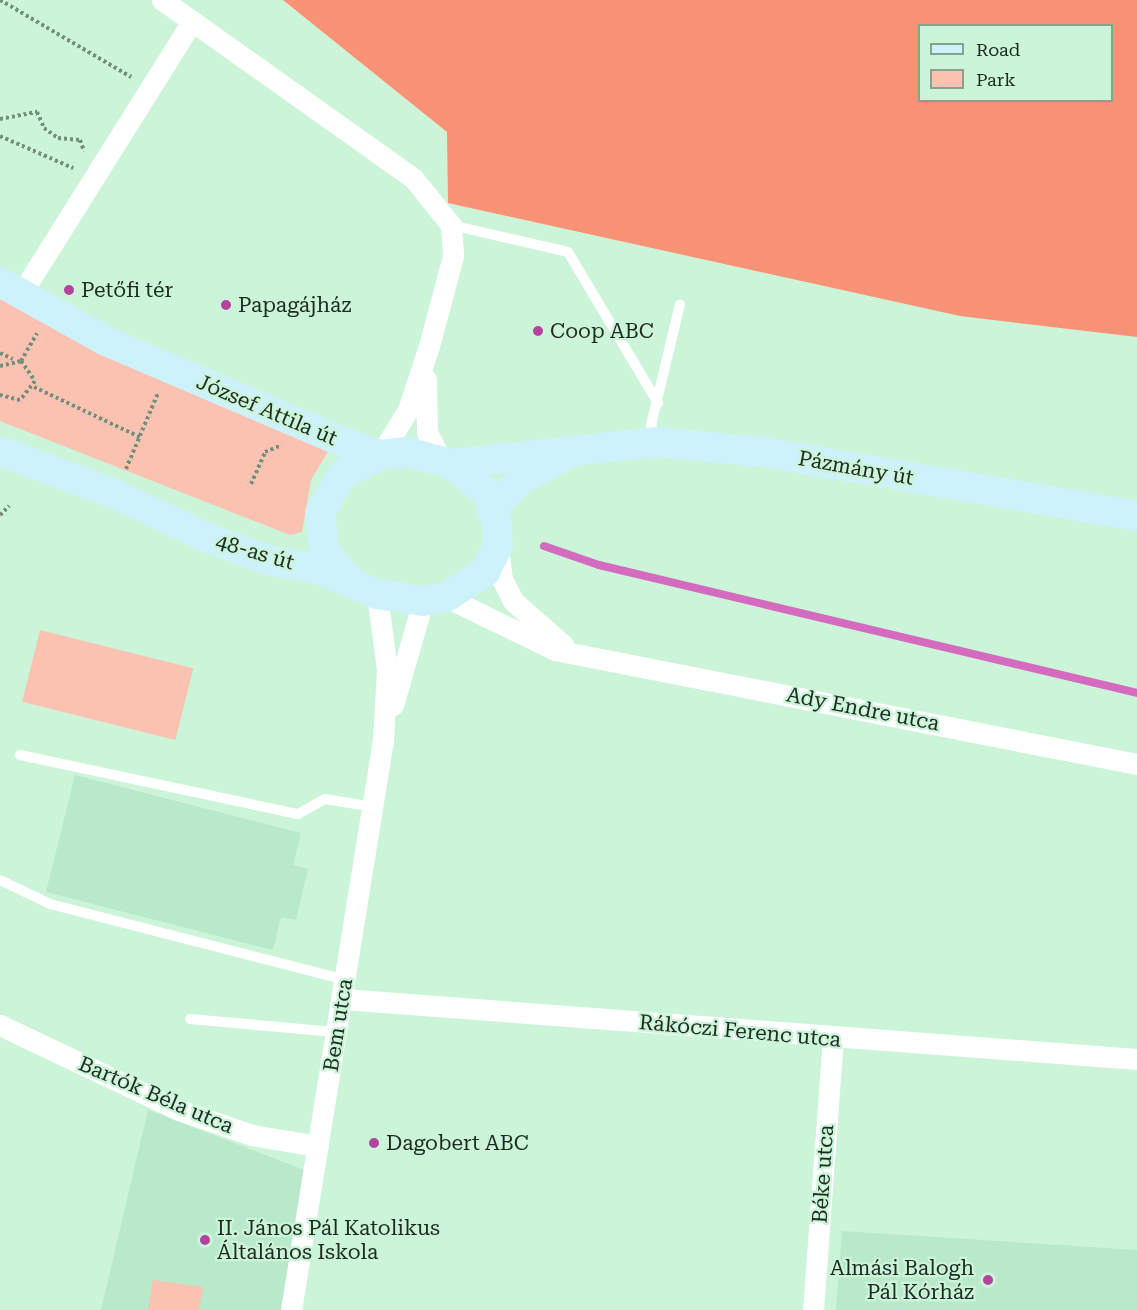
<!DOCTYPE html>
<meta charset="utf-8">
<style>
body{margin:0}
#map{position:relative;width:1137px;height:1310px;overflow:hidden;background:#cbf4d8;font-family:"Roboto Serif",serif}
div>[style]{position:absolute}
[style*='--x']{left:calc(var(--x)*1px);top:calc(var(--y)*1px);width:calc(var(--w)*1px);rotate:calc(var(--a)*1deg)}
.built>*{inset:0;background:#b9e9ca}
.green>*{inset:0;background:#fbc2b2;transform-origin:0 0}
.forest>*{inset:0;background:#fa9275}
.stream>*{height:8px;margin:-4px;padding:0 4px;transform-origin:4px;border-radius:4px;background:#d56bbe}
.path>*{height:4px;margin-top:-2px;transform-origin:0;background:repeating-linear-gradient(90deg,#738f7c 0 3px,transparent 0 6px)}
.service>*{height:10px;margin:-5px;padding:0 5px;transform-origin:5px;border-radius:5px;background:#fff}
.minor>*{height:21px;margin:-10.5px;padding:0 10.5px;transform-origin:10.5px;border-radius:10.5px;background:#fff}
.secondary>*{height:30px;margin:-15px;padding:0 15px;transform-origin:15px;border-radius:15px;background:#cdf2fb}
.dots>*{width:16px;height:16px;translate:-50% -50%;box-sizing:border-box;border:3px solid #cbf4d8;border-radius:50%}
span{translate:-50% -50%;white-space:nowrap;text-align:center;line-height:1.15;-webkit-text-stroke:4.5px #cbf4d8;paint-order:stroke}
.poi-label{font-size:21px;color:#1d2c22}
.left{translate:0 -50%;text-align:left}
.right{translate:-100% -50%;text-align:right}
.street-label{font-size:21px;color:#1d2c22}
.legend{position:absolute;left:918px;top:24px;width:195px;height:78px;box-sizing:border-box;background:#cbf4d8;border:2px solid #85a48f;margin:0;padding:8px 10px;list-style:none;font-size:18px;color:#1d2c22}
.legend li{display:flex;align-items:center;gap:12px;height:30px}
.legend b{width:30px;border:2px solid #85a48f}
</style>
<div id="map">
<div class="built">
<i style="clip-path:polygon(75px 775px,301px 833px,293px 865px,308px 869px,296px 920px,281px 917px,273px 950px,46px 892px)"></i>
<i style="clip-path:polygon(148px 1110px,304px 1170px,282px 1310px,101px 1310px)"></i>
<i style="clip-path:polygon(842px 1231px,1137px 1250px,1137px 1310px,836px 1310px)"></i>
</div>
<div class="green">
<i style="clip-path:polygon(0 287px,329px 450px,311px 480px,302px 532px,290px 535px,0 421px)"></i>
<i style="left:40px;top:630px;width:158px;height:74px;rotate:14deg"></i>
<i style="clip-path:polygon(153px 1280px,203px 1287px,199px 1310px,148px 1310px)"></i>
</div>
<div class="forest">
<i style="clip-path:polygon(evenodd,283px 0,1137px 0,1137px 337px,960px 316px,448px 203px,447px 132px,283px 0,920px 26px,1112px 26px,1112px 100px,920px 100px,920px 26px)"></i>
</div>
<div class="stream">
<i style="--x:544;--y:546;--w:58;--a:19.1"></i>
<i style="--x:599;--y:565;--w:553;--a:13.38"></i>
</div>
<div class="path">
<i style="--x:0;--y:0;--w:152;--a:30.4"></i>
<i style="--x:0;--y:119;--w:38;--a:-11"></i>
<i style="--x:37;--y:112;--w:17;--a:66"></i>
<i style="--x:44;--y:128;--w:17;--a:36"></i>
<i style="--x:58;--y:138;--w:22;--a:5"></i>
<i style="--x:80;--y:140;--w:12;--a:70"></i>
<i style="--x:0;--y:136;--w:80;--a:23.7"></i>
<i style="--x:0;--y:353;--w:14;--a:25"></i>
<i style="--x:21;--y:361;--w:32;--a:-60"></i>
<i style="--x:0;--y:366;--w:22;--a:-13"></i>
<i style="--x:21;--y:361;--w:24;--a:55"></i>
<i style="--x:35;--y:381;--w:24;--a:128"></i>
<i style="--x:20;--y:400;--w:21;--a:-166"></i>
<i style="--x:34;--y:387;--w:117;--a:25.3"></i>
<i style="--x:126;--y:469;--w:82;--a:-67.2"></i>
<i style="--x:251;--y:484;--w:35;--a:-66"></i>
<i style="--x:265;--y:452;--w:18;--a:-22"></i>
<i style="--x:0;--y:515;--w:13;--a:-45"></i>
</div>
<div class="service">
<i style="--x:451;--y:225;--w:120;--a:13"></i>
<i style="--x:568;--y:252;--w:176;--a:59.2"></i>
<i style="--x:657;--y:439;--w:15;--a:-113"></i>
<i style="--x:651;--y:425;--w:124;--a:-76.5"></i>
<i style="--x:20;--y:755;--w:284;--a:12"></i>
<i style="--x:298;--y:814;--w:31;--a:-29"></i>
<i style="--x:325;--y:799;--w:50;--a:9.3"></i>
<i style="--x:0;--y:880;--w:55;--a:25.6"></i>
<i style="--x:50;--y:904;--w:306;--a:14.4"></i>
<i style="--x:190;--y:1019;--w:148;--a:5.1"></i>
</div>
<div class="minor">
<i style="--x:162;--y:0;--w:37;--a:35"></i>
<i style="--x:21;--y:294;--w:322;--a:-57.9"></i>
<i style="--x:192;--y:21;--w:272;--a:35.4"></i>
<i style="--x:414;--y:179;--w:59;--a:51.2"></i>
<i style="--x:451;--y:225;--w:31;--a:86"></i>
<i style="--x:453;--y:256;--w:93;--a:104.9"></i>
<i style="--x:429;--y:346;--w:67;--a:108.2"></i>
<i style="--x:408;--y:410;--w:53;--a:121.9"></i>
<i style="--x:426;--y:379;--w:53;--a:88.9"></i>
<i style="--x:427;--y:432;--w:30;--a:64"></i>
<i style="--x:498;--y:547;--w:32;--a:83"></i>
<i style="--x:502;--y:579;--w:25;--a:63"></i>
<i style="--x:513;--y:601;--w:67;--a:41.3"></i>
<i style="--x:446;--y:597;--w:121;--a:25.9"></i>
<i style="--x:555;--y:650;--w:593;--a:11.08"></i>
<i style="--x:393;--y:705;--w:108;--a:-73.9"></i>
<i style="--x:343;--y:999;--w:796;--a:4.32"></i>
<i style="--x:0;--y:1025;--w:198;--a:25.4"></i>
<i style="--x:179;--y:1110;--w:77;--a:18.9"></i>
<i style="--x:252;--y:1135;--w:67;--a:9.5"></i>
<i style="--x:291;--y:1310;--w:577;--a:-80.83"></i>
<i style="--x:383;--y:740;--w:70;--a:-86.7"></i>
<i style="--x:387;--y:670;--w:77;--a:-97.5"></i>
<i style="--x:813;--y:1310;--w:272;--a:-85.8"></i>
</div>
<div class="secondary">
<i style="--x:0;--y:282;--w:121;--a:29.1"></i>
<i style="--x:106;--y:341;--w:260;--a:23.1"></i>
<i style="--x:345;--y:443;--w:37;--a:19"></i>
<i style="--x:380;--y:455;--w:26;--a:-7"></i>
<i style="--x:406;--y:452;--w:47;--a:14.9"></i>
<i style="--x:451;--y:464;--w:46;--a:38.9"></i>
<i style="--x:487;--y:493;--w:31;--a:71"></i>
<i style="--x:497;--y:522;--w:24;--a:88"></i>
<i style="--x:498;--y:546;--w:29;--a:117"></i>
<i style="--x:485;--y:572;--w:46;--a:147.3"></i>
<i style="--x:446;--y:597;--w:23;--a:170"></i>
<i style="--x:423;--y:601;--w:47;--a:-171.3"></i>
<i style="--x:377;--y:594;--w:64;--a:-157"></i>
<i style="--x:318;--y:569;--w:51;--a:-169.8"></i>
<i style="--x:268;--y:560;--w:64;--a:-159.9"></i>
<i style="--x:208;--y:538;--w:103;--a:-154.7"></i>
<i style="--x:115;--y:494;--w:123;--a:-159.5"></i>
<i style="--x:451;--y:464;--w:208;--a:-6.1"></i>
<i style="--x:658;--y:442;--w:105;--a:5.4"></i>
<i style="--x:763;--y:452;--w:379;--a:9.7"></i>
<i style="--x:493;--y:507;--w:39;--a:-44"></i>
<i style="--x:521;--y:480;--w:51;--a:-29.1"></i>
<i style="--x:348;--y:579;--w:38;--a:-129"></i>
<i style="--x:324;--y:549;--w:36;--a:-96"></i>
<i style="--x:320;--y:513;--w:45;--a:-59.5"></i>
<i style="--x:343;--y:474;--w:42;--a:-27.2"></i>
</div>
<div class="dots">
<i style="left:69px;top:290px;background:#b5449f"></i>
<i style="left:226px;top:305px;background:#b5449f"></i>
<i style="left:538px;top:331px;background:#b5449f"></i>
<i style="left:374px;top:1143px;background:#b5449f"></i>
<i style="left:205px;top:1240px;background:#b5449f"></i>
<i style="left:988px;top:1280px;background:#b5449f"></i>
</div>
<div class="poi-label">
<span class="left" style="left:81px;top:290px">Petőfi tér</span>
<span class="left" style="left:238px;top:305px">Papagájház</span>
<span class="left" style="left:550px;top:331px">Coop ABC</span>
<span class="left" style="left:386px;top:1143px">Dagobert ABC</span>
<span class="left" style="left:217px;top:1240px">II. János Pál Katolikus<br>Általános Iskola</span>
<span class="right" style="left:974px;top:1280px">Almási Balogh<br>Pál Kórház</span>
</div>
<div class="street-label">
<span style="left:267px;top:410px;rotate:23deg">József Attila út</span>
<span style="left:856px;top:468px;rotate:10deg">Pázmány út</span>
<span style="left:255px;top:552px;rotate:16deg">48-as út</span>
<span style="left:863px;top:709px;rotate:11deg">Ady Endre utca</span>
<span style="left:338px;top:1025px;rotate:-81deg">Bem utca</span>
<span style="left:740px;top:1031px;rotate:5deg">Rákóczi Ferenc utca</span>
<span style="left:156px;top:1095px;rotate:23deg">Bartók Béla utca</span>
<span style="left:823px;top:1174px;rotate:-86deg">Béke utca</span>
</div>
<ul class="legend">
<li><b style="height:8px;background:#cdf2fb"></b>Road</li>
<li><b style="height:16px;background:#fbc2b2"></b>Park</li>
</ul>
</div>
